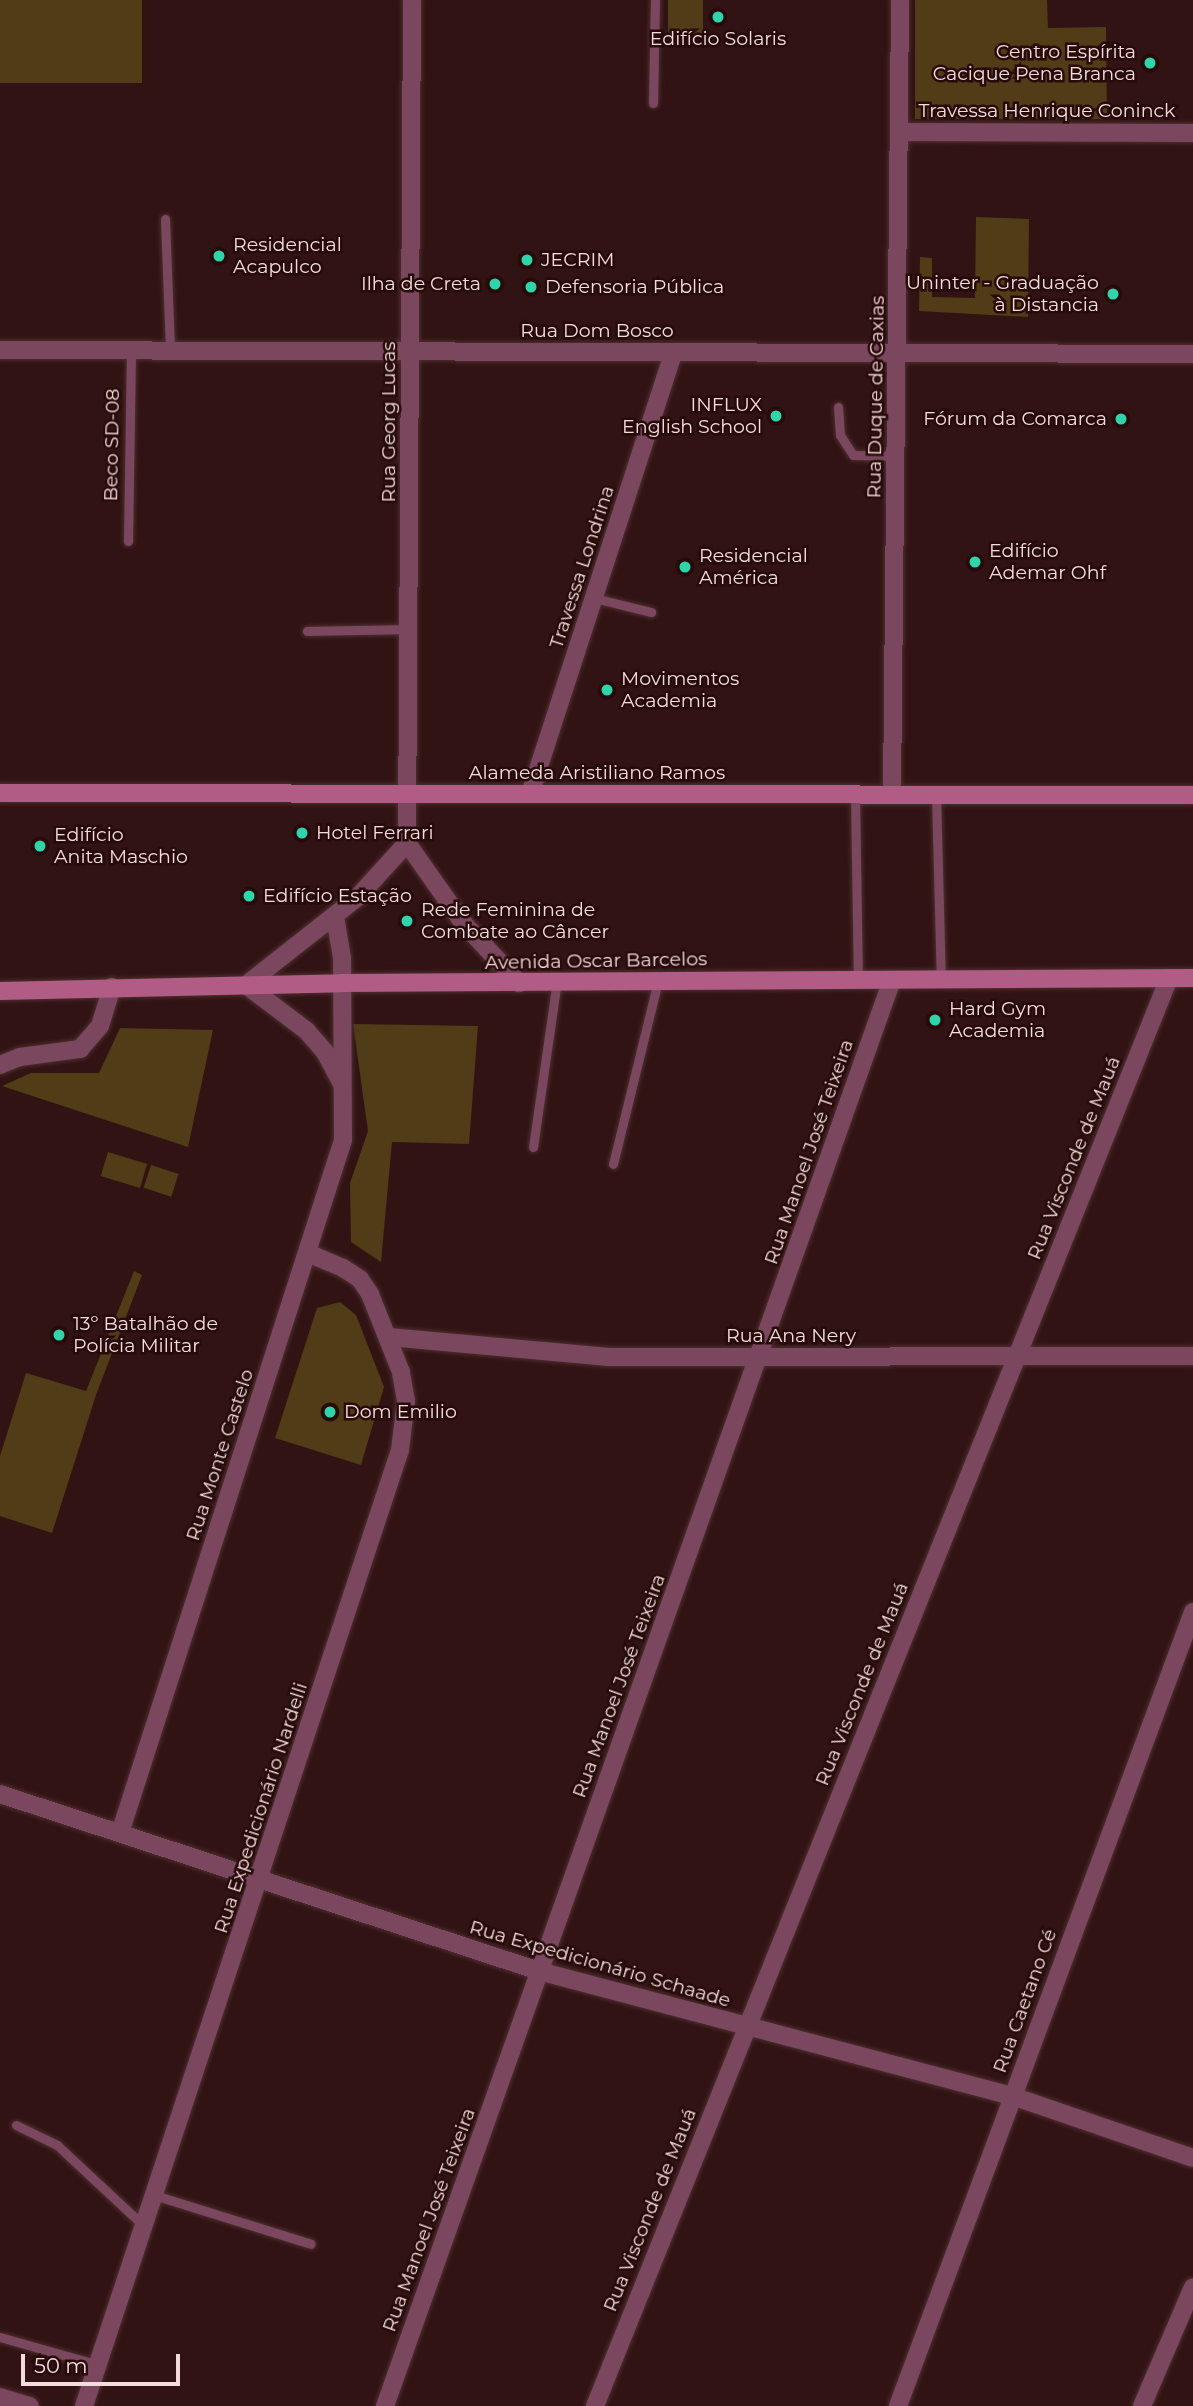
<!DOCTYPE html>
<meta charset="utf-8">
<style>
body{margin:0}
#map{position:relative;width:1193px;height:2406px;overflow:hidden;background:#321313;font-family:Montserrat,sans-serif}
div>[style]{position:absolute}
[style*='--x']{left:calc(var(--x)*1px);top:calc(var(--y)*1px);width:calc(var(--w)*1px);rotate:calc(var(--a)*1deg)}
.green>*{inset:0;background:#503c16;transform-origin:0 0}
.roads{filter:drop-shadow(0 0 2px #4d2f2f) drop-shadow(0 0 2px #4d2f2f)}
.service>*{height:9px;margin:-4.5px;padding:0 4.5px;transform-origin:4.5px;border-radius:4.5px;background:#7b475f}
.minor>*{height:18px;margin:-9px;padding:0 9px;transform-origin:9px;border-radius:9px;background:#7b475f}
.tertiary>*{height:18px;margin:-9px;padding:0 9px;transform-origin:9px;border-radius:9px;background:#7b475f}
.secondary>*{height:18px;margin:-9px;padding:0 9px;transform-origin:9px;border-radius:9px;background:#b05c84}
.dots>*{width:19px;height:19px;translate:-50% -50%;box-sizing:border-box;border:4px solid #270a0a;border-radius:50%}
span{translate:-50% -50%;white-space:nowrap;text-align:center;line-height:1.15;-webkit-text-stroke:5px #270a0a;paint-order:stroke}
.poi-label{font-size:19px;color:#f3dddb}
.right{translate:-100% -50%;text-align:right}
.left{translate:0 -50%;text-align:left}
.street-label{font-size:19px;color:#f3dddb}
.scale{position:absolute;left:21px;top:2354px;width:159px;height:32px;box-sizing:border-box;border:4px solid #f3dddb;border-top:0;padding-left:9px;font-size:21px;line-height:24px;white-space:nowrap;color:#f3dddb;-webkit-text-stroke:5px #270a0a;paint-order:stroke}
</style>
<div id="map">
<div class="green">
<i style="left:0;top:0;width:142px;height:83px"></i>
<i style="left:668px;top:0;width:35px;height:34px"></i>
<i style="clip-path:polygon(915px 0,1047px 0,1048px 28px,1106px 27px,1107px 119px,915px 119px)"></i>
<i style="clip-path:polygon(976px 217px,1029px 219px,1028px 317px,919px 311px,920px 257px,932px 258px,932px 297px,975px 298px)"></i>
<i style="clip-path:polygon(353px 1024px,478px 1026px,469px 1144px,392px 1142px,381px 1262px,351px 1242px,350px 1183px,368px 1131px)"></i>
<i style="clip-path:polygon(120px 1028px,213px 1030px,188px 1147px,2px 1086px,31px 1073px,99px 1073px)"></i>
<i style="left:108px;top:1152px;width:41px;height:25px;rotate:17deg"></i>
<i style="left:151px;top:1165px;width:29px;height:24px;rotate:18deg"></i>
<i style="clip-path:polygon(134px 1271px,142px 1275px,96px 1395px,52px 1533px,0 1516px,0 1456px,26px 1373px,86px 1391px)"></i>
<i style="clip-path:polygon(340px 1302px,356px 1315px,384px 1387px,361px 1465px,275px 1438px,317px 1308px)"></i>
</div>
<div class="roads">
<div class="service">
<i style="--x:653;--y:103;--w:103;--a:-88.9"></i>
<i style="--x:165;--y:219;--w:132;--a:87.8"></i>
<i style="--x:838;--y:407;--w:28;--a:86"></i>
<i style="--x:840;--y:435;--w:24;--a:57"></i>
<i style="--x:853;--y:455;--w:44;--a:1.3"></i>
<i style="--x:128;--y:541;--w:190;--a:-89.1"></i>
<i style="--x:594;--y:598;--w:59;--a:13.8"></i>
<i style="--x:307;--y:631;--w:102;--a:-1.1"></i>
<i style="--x:855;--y:794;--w:186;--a:89.1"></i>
<i style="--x:936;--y:794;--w:185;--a:88.5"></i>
<i style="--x:533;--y:1147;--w:168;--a:-81.8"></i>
<i style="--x:613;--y:1164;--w:188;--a:-76.2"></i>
<i style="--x:16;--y:2125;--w:46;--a:26"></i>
<i style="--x:57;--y:2145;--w:119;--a:43"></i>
<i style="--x:154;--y:2195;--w:164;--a:17.3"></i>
<i style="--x:0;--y:2337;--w:102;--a:15.9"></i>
</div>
<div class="minor">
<i style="--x:900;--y:132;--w:293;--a:0.2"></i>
<i style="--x:530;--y:794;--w:464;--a:-72"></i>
<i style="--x:892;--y:794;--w:794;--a:-89.42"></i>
<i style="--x:407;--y:843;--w:843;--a:-89.66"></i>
<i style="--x:407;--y:843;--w:99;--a:54.9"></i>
<i style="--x:464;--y:924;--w:81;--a:47"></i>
<i style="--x:0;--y:1065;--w:22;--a:-22"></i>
<i style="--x:20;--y:1057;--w:61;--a:-7.6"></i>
<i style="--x:80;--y:1049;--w:30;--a:-49"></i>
<i style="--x:100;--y:1026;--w:41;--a:-72.9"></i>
<i style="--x:342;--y:1084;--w:36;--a:-118"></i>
<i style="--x:325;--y:1052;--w:28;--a:-131"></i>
<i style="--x:307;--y:1031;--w:76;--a:-143"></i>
<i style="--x:246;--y:985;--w:142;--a:-38.2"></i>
<i style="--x:358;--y:897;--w:73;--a:-47.8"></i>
<i style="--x:390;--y:1337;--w:219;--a:5.2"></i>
<i style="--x:608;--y:1357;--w:585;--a:-0.1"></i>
<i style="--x:0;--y:1794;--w:567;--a:18.18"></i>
<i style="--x:539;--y:1971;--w:489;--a:14.8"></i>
<i style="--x:1012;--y:2096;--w:191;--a:18.9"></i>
<i style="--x:120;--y:1833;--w:728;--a:-72.16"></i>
<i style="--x:343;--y:1140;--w:182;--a:-90.3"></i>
<i style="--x:342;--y:958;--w:43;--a:-99.5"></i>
<i style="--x:0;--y:2397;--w:31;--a:17"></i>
<i style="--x:84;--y:2406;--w:1007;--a:-71.71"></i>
<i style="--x:400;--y:1450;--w:49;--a:-83"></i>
<i style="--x:406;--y:1401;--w:29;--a:-100"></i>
<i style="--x:401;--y:1372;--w:84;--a:-111.7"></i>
<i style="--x:370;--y:1294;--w:18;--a:-124"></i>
<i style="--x:360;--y:1279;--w:20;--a:-147"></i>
<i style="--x:343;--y:1268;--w:38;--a:-157"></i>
<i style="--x:385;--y:2406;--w:1513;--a:-70.43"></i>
<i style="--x:595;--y:2406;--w:1539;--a:-68.1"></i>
<i style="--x:898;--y:2406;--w:847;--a:-69.62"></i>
<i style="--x:1142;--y:2406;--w:129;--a:-66.8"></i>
</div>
<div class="tertiary">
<i style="--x:0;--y:350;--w:1193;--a:0.19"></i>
</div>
<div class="secondary">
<i style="--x:0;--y:793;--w:1193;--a:0.1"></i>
<i style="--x:0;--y:991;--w:342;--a:-1.3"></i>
<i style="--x:342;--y:983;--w:851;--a:-0.34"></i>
</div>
</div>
<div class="dots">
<i style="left:718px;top:17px;background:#2fd4aa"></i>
<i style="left:1150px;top:63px;background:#2fd4aa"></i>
<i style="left:219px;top:256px;background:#2fd4aa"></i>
<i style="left:527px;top:260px;background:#2fd4aa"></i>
<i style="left:495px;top:284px;background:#2fd4aa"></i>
<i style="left:531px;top:287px;background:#2fd4aa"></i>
<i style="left:1113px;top:294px;background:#2fd4aa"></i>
<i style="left:776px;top:416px;background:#2fd4aa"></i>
<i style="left:1121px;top:419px;background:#2fd4aa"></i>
<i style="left:975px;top:562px;background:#2fd4aa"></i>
<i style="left:685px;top:567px;background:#2fd4aa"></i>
<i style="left:607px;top:690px;background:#2fd4aa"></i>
<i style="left:302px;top:833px;background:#2fd4aa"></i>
<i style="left:40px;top:846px;background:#2fd4aa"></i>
<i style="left:249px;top:896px;background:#2fd4aa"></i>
<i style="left:407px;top:921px;background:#2fd4aa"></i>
<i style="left:935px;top:1020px;background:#2fd4aa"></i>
<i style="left:59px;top:1335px;background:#2fd4aa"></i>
<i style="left:330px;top:1412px;background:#2fd4aa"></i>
</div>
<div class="poi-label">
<span style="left:718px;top:39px">Edifício Solaris</span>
<span class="right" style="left:1136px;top:63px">Centro Espírita<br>Cacique Pena Branca</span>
<span class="left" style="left:233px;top:256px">Residencial<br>Acapulco</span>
<span class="left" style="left:541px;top:260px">JECRIM</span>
<span class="right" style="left:1099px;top:294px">Uninter - Graduação<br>à Distancia</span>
<span class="right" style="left:481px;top:284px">Ilha de Creta</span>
<span class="left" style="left:545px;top:287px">Defensoria Pública</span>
<span class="right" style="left:762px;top:416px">INFLUX<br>English School</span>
<span class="right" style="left:1107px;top:419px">Fórum da Comarca</span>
<span class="left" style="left:989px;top:562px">Edifício<br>Ademar Ohf</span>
<span class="left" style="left:699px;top:567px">Residencial<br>América</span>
<span class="left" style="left:621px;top:690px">Movimentos<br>Academia</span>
<span class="left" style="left:316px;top:833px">Hotel Ferrari</span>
<span class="left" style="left:54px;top:846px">Edifício<br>Anita Maschio</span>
<span class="left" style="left:263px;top:896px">Edifício Estação</span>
<span class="left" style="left:421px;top:921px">Rede Feminina de<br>Combate ao Câncer</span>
<span class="left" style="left:949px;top:1020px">Hard Gym<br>Academia</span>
<span class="left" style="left:73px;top:1335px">13º Batalhão de<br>Polícia Militar</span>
<span class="left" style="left:344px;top:1412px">Dom Emilio</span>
</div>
<div class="street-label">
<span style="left:1047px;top:111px">Travessa Henrique Coninck</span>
<span style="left:597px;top:331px">Rua Dom Bosco</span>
<span style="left:876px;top:397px;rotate:-89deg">Rua Duque de Caxias</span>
<span style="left:389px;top:422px;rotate:-90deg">Rua Georg Lucas</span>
<span style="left:112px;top:445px;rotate:-89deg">Beco SD-08</span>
<span style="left:582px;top:567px;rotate:-72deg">Travessa Londrina</span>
<span style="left:597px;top:773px">Alameda Aristiliano Ramos</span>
<span style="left:596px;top:961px;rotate:-1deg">Avenida Oscar Barcelos</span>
<span style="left:809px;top:1152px;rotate:-71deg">Rua Manoel José Teixeira</span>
<span style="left:1074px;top:1158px;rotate:-68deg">Rua Visconde de Mauá</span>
<span style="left:791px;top:1336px">Rua Ana Nery</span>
<span style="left:220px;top:1455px;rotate:-72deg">Rua Monte Castelo</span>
<span style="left:862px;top:1684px;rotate:-68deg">Rua Visconde de Mauá</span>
<span style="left:619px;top:1686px;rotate:-70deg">Rua Manoel José Teixeira</span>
<span style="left:261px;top:1808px;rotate:-72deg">Rua Expedicionário Nardelli</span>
<span style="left:600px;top:1964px;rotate:16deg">Rua Expedicionário Schaade</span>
<span style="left:1025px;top:2001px;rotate:-70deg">Rua Caetano Cé</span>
<span style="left:650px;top:2210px;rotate:-68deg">Rua Visconde de Mauá</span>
<span style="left:429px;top:2220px;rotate:-70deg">Rua Manoel José Teixeira</span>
</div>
<div class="scale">50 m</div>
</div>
